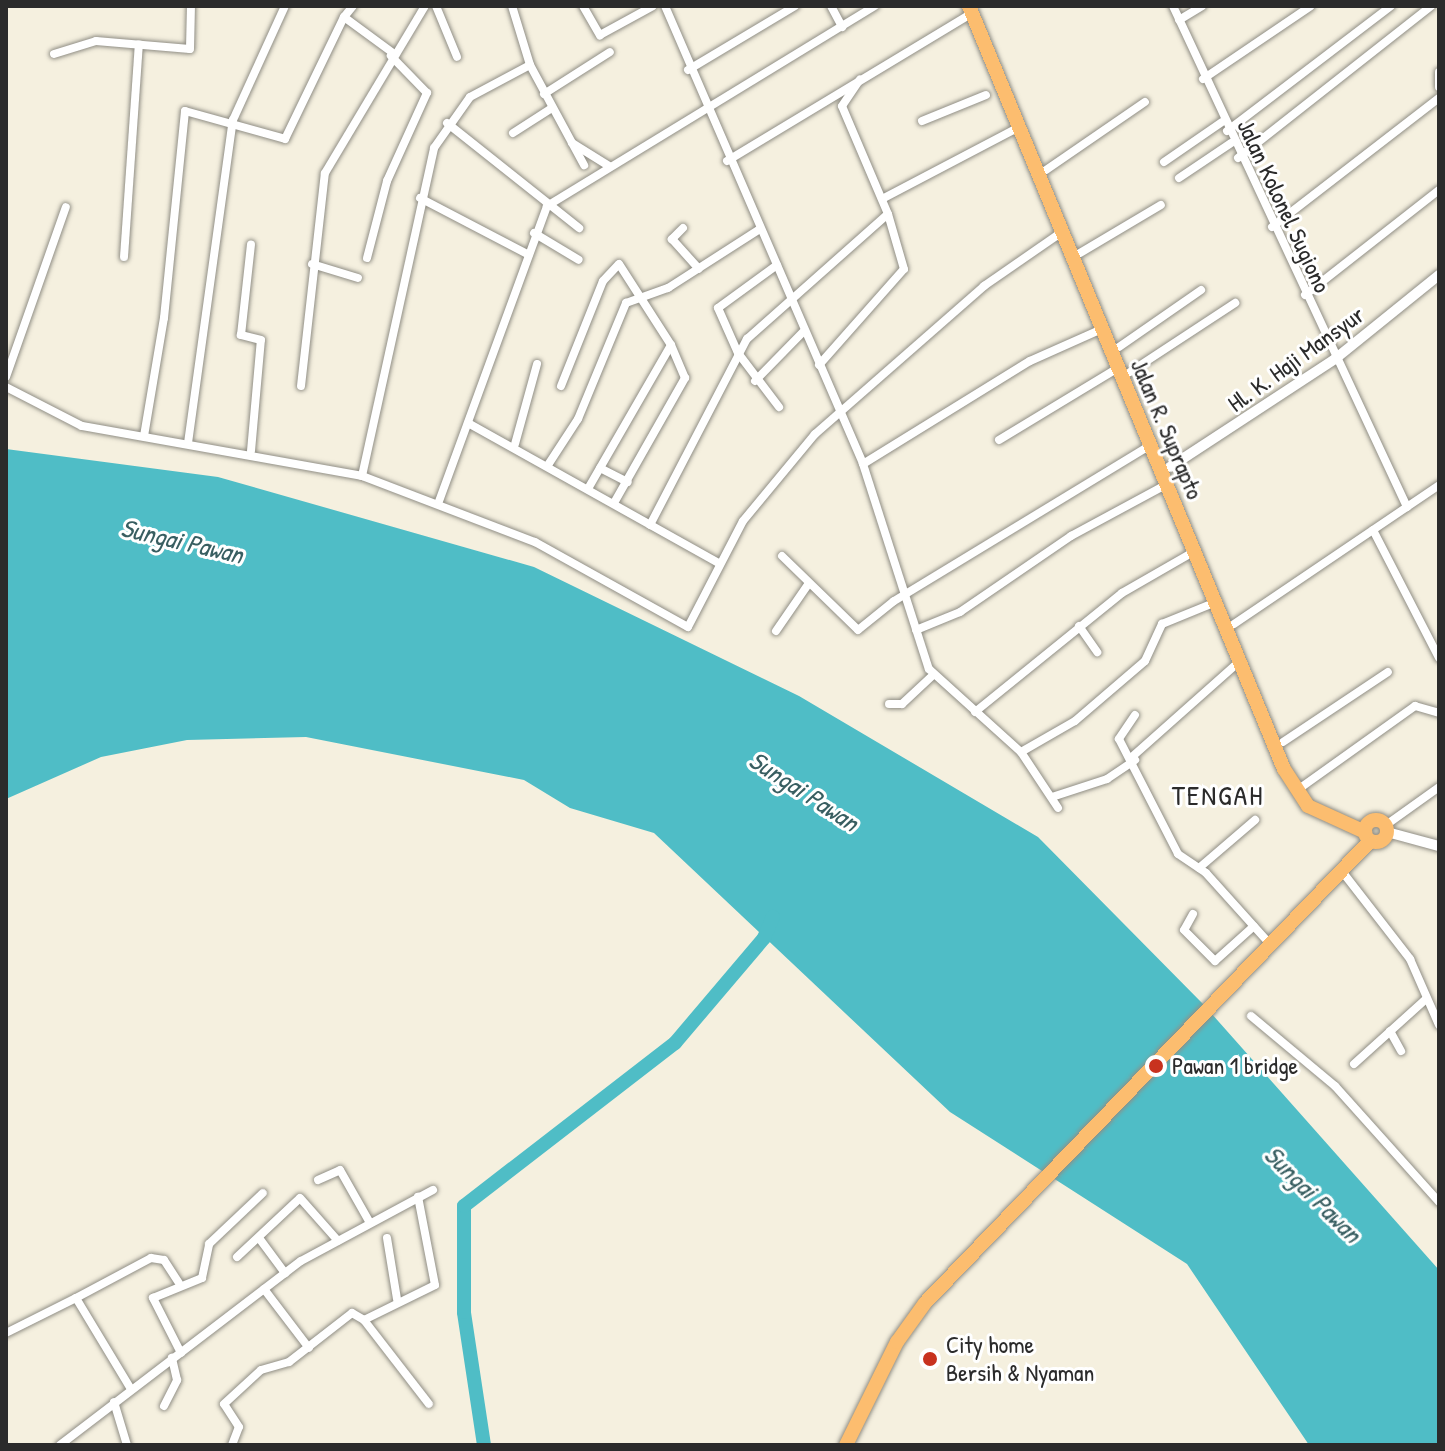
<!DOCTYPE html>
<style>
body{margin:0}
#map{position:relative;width:1445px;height:1451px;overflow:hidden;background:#f5f0df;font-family:"Patrick Hand",sans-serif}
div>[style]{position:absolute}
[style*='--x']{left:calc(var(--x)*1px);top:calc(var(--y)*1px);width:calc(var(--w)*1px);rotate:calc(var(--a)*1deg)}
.water>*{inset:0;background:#4fbdc6}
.river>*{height:14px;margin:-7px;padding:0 7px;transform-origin:7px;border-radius:7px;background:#4fbdc6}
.roads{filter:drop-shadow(0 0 2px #908e85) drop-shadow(0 0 2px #908e85)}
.minor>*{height:8px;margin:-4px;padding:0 4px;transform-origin:4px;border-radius:4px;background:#fff}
.tertiary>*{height:10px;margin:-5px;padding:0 5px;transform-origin:5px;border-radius:5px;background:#fff}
.primary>*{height:14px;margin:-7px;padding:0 7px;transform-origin:7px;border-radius:7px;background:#fcbd6f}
.primary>.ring{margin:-7px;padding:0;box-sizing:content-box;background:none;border:14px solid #fcbd6f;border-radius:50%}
.trunk>*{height:14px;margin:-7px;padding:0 7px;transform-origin:7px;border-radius:7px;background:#fcbd6f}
.dots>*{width:22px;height:22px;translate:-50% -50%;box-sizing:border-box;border:4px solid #fff;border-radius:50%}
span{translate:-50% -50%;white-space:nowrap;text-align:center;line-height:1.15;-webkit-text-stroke:6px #fff;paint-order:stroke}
.street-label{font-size:24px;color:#2b2b2b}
.poi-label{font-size:24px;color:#2b2b2b}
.left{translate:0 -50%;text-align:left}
.water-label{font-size:26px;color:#385e61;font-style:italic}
.quarter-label{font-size:28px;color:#2b2b2b;letter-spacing:2px}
.frame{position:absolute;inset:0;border:8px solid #2b2b2b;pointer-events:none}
</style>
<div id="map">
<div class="water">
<i style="clip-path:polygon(6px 449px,218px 477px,534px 567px,799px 696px,1038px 837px,1203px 1004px,1439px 1270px,1439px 1445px,1309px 1445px,1187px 1264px,950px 1112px,654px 833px,570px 808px,524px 780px,306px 737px,187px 740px,101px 757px,6px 799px)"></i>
</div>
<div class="river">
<i style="--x:484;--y:1445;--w:134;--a:-98.6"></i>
<i style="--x:464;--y:1312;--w:106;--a:-90"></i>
<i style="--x:464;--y:1206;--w:267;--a:-37.7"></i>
<i style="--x:675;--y:1043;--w:138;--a:-49.7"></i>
<i style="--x:764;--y:938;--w:23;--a:-67"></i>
</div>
<div class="roads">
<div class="minor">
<i style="--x:436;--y:6;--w:55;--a:67.6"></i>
<i style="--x:512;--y:6;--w:62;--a:73"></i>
<i style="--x:530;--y:65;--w:114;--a:61.6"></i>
<i style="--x:583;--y:6;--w:34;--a:60"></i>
<i style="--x:600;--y:35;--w:60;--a:-28.7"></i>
<i style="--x:665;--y:6;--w:499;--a:66.6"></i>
<i style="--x:863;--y:464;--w:215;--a:72.2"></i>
<i style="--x:929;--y:669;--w:124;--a:42.1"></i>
<i style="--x:1021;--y:752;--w:67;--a:56.5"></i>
<i style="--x:831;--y:6;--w:24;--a:62"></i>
<i style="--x:1173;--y:6;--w:553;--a:64.96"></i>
<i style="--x:344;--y:17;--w:14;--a:-51"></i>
<i style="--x:1179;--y:20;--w:27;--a:-31"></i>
<i style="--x:54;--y:54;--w:44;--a:-17.2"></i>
<i style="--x:96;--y:41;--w:94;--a:4.9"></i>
<i style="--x:190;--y:49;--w:43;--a:-88.7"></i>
<i style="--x:688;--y:70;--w:125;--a:-30.9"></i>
<i style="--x:1439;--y:72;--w:15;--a:90"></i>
<i style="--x:1203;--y:79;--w:130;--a:-34.1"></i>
<i style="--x:544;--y:94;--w:78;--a:-32.5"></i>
<i style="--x:922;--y:121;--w:69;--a:-22.1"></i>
<i style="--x:447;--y:123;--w:169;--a:38.5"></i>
<i style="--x:1227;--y:131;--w:206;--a:-37.3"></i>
<i style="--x:513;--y:133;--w:46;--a:-32.7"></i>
<i style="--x:572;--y:143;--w:44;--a:31.9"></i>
<i style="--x:1238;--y:158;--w:246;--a:-38.2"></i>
<i style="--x:727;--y:161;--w:286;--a:-31.1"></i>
<i style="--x:1164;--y:162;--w:70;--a:-34.6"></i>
<i style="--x:1046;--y:170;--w:120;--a:-34.5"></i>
<i style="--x:1179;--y:178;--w:63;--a:-33.9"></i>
<i style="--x:420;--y:198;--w:121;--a:27.6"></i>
<i style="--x:882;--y:199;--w:155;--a:-27.7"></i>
<i style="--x:1272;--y:227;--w:211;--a:-37.7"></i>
<i style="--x:683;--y:228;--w:16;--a:135"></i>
<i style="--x:672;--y:239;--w:40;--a:48"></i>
<i style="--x:534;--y:233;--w:52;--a:31"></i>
<i style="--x:1080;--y:253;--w:94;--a:-30.7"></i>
<i style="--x:124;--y:257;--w:213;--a:-86"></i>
<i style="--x:367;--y:258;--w:80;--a:-75.4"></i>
<i style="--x:387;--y:181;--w:97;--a:-65.6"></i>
<i style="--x:427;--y:93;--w:52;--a:-134.2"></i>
<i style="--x:312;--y:264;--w:48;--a:16.9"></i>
<i style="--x:777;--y:265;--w:73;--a:143.9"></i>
<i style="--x:718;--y:308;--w:49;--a:66"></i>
<i style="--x:738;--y:353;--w:68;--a:52.8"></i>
<i style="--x:1305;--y:295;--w:170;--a:-38.1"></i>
<i style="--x:1119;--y:347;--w:100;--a:-34.8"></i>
<i style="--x:819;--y:365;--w:128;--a:-48.5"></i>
<i style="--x:904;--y:269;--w:57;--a:-106.2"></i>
<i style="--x:1130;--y:372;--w:126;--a:-33.3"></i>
<i style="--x:6;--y:377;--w:180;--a:-70.6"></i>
<i style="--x:755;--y:381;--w:70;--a:-45.6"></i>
<i style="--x:301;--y:386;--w:214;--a:-83.6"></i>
<i style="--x:325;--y:173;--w:195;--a:-59.1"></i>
<i style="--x:561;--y:386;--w:113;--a:-68.2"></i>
<i style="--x:603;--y:281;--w:23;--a:-47"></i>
<i style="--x:619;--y:264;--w:96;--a:57.3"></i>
<i style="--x:671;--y:345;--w:166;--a:120"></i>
<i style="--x:6;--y:387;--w:85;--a:27.2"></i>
<i style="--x:82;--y:426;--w:284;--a:10.1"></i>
<i style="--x:362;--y:476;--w:185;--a:20.9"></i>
<i style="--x:535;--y:542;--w:175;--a:29.1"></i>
<i style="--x:688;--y:627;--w:119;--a:-62.6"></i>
<i style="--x:743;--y:521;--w:113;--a:-50.4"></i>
<i style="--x:815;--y:434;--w:225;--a:-41.2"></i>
<i style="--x:984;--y:286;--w:95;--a:-34.7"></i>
<i style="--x:468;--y:423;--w:287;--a:29.2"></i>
<i style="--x:144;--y:436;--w:120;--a:-80.4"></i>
<i style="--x:164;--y:318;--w:208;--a:-84.2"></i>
<i style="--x:185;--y:111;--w:104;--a:15.6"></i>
<i style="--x:285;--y:139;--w:136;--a:-64.2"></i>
<i style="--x:344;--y:17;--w:61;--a:36.3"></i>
<i style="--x:999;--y:440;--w:139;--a:-31.2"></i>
<i style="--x:188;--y:443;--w:326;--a:-82.1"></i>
<i style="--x:233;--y:120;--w:125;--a:-65.5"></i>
<i style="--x:515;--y:444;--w:83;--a:-74.6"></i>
<i style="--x:251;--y:451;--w:111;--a:-84.9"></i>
<i style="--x:261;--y:340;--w:21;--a:-166"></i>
<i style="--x:241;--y:335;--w:91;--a:-83.7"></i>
<i style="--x:863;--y:464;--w:196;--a:-31.7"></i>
<i style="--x:1030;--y:361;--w:79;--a:-24"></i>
<i style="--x:548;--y:465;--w:55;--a:-56.9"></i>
<i style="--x:578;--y:419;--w:126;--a:-67.5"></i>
<i style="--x:626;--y:303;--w:45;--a:-19.7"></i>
<i style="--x:668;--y:288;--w:109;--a:-32.7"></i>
<i style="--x:600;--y:468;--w:31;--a:27"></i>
<i style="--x:362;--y:476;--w:336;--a:-77.6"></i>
<i style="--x:434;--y:148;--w:62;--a:-54.8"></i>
<i style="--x:470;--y:97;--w:68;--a:-28.1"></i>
<i style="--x:614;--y:503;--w:144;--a:-60.4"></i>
<i style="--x:685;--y:378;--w:36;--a:-113"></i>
<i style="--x:438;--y:504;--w:317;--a:-69.9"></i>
<i style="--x:547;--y:206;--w:384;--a:-31.4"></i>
<i style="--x:650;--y:525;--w:210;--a:-62.5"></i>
<i style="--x:747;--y:339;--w:188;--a:-41.6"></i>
<i style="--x:888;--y:214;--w:117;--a:-113.1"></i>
<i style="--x:842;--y:106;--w:32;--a:-56"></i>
<i style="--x:1373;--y:530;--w:144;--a:62.7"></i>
<i style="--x:782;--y:556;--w:106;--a:44.2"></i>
<i style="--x:858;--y:630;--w:46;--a:-38.9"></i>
<i style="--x:894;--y:601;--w:301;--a:-31.3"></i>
<i style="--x:1234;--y:624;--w:248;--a:-34.1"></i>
<i style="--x:1079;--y:626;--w:32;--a:55"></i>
<i style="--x:916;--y:630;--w:48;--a:-22.2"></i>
<i style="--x:960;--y:612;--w:135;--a:-34.4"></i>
<i style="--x:1071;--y:536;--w:109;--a:-28.4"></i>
<i style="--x:776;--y:631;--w:58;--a:-55.5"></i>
<i style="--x:889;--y:704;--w:13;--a:0"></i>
<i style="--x:902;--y:704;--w:42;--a:-43.1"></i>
<i style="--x:975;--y:712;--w:189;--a:-39"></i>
<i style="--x:1122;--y:593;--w:84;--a:-29.9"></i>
<i style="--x:1135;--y:715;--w:29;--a:124"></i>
<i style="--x:1119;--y:739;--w:129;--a:62.8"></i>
<i style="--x:1178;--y:854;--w:34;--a:34"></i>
<i style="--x:1206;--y:873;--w:94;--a:48"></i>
<i style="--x:1283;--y:742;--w:126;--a:-33.7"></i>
<i style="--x:1021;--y:752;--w:62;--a:-29.9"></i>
<i style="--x:1075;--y:721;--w:92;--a:-40.6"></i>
<i style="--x:1145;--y:661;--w:41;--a:-65.3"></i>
<i style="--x:1162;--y:624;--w:58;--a:-22.2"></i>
<i style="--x:1133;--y:756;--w:143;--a:-41.6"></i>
<i style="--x:1303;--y:786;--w:138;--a:-35.5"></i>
<i style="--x:1415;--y:706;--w:25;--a:16"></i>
<i style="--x:1052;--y:797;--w:58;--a:-18.1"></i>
<i style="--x:1107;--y:779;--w:34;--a:-34"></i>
<i style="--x:1386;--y:825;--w:65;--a:-35.6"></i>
<i style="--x:1199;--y:868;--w:74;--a:-40.6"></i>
<i style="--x:1341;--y:870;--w:113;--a:52.2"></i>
<i style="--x:1410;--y:959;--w:72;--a:66.3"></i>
<i style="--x:1193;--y:914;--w:18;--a:119"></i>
<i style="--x:1184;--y:930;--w:44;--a:45"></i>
<i style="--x:1215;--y:961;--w:52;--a:-41.9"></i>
<i style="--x:1251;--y:1016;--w:109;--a:39.8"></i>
<i style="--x:1335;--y:1086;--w:156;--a:48.1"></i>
<i style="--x:1390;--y:1031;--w:23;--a:61"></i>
<i style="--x:1354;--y:1064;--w:97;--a:-42.1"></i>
<i style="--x:318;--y:1180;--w:24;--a:-24"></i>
<i style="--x:340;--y:1170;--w:61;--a:60.5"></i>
<i style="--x:259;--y:1238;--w:44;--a:53.4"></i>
<i style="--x:387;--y:1238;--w:62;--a:80.7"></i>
<i style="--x:237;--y:1257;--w:86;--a:-43.1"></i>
<i style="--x:300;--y:1198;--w:57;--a:48.5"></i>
<i style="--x:264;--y:1289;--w:74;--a:52.7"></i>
<i style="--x:76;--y:1298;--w:85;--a:-28.1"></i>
<i style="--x:151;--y:1258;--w:13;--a:9"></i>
<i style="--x:164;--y:1260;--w:27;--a:57"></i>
<i style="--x:364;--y:1320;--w:106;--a:52.3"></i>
<i style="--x:6;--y:1333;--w:78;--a:-26.6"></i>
<i style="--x:76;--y:1298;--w:106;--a:58.9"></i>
<i style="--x:181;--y:1353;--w:62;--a:-117"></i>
<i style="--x:153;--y:1298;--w:53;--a:-22.2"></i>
<i style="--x:202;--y:1278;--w:35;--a:-78"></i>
<i style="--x:209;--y:1244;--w:74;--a:-43.4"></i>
<i style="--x:114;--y:1402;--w:45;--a:73.2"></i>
<i style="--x:164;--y:1406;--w:29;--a:-63"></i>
<i style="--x:177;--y:1380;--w:23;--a:-103"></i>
<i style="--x:60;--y:1445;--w:303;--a:-37.4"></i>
<i style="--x:301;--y:1261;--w:150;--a:-28.3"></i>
<i style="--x:232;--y:1445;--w:19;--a:-69"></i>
<i style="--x:239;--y:1427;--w:27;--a:-123"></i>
<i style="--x:224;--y:1404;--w:50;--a:-42.6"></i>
<i style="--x:261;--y:1370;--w:29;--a:-16"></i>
<i style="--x:289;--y:1362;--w:80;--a:-37.9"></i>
<i style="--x:352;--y:1313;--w:14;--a:30"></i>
<i style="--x:364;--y:1320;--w:79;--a:-26.2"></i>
<i style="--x:435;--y:1285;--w:90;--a:-100.9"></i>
</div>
<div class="tertiary">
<i style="--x:1170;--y:467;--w:197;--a:-33.2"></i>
<i style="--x:1335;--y:359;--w:134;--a:-38.9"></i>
<i style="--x:1387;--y:832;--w:54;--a:15.1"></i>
</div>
<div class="primary">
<i class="ring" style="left:1365px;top:820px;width:8px;height:8px"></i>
<i style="--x:846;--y:1445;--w:115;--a:-63.7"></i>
<i style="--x:897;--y:1342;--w:48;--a:-54.3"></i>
<i style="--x:925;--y:1303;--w:641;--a:-46.07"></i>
</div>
<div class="trunk">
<i style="--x:969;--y:6;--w:825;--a:67.57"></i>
<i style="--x:1284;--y:769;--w:44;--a:57"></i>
<i style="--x:1308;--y:806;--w:63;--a:24.5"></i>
</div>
</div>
<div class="dots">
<i style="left:1156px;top:1066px;background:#c8321e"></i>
<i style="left:930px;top:1359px;background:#c8321e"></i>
</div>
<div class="street-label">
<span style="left:1284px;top:206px;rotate:65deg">Jalan Kolonel Sugiono</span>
<span style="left:1296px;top:359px;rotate:-36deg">Hl. K. Haji Mansyur</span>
<span style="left:1167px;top:429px;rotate:67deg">Jalan R. Suprapto</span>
</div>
<div class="poi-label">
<span class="left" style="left:1172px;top:1066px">Pawan 1 bridge</span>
<span class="left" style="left:946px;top:1359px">City home<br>Bersih &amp; Nyaman</span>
</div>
<div class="water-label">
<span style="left:182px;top:541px;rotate:13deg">Sungai Pawan</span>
<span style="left:804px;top:791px;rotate:33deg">Sungai Pawan</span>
<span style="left:1313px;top:1194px;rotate:45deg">Sungai Pawan</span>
</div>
<div class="quarter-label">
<span style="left:1218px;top:795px">TENGAH</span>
</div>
<div class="frame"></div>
</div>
